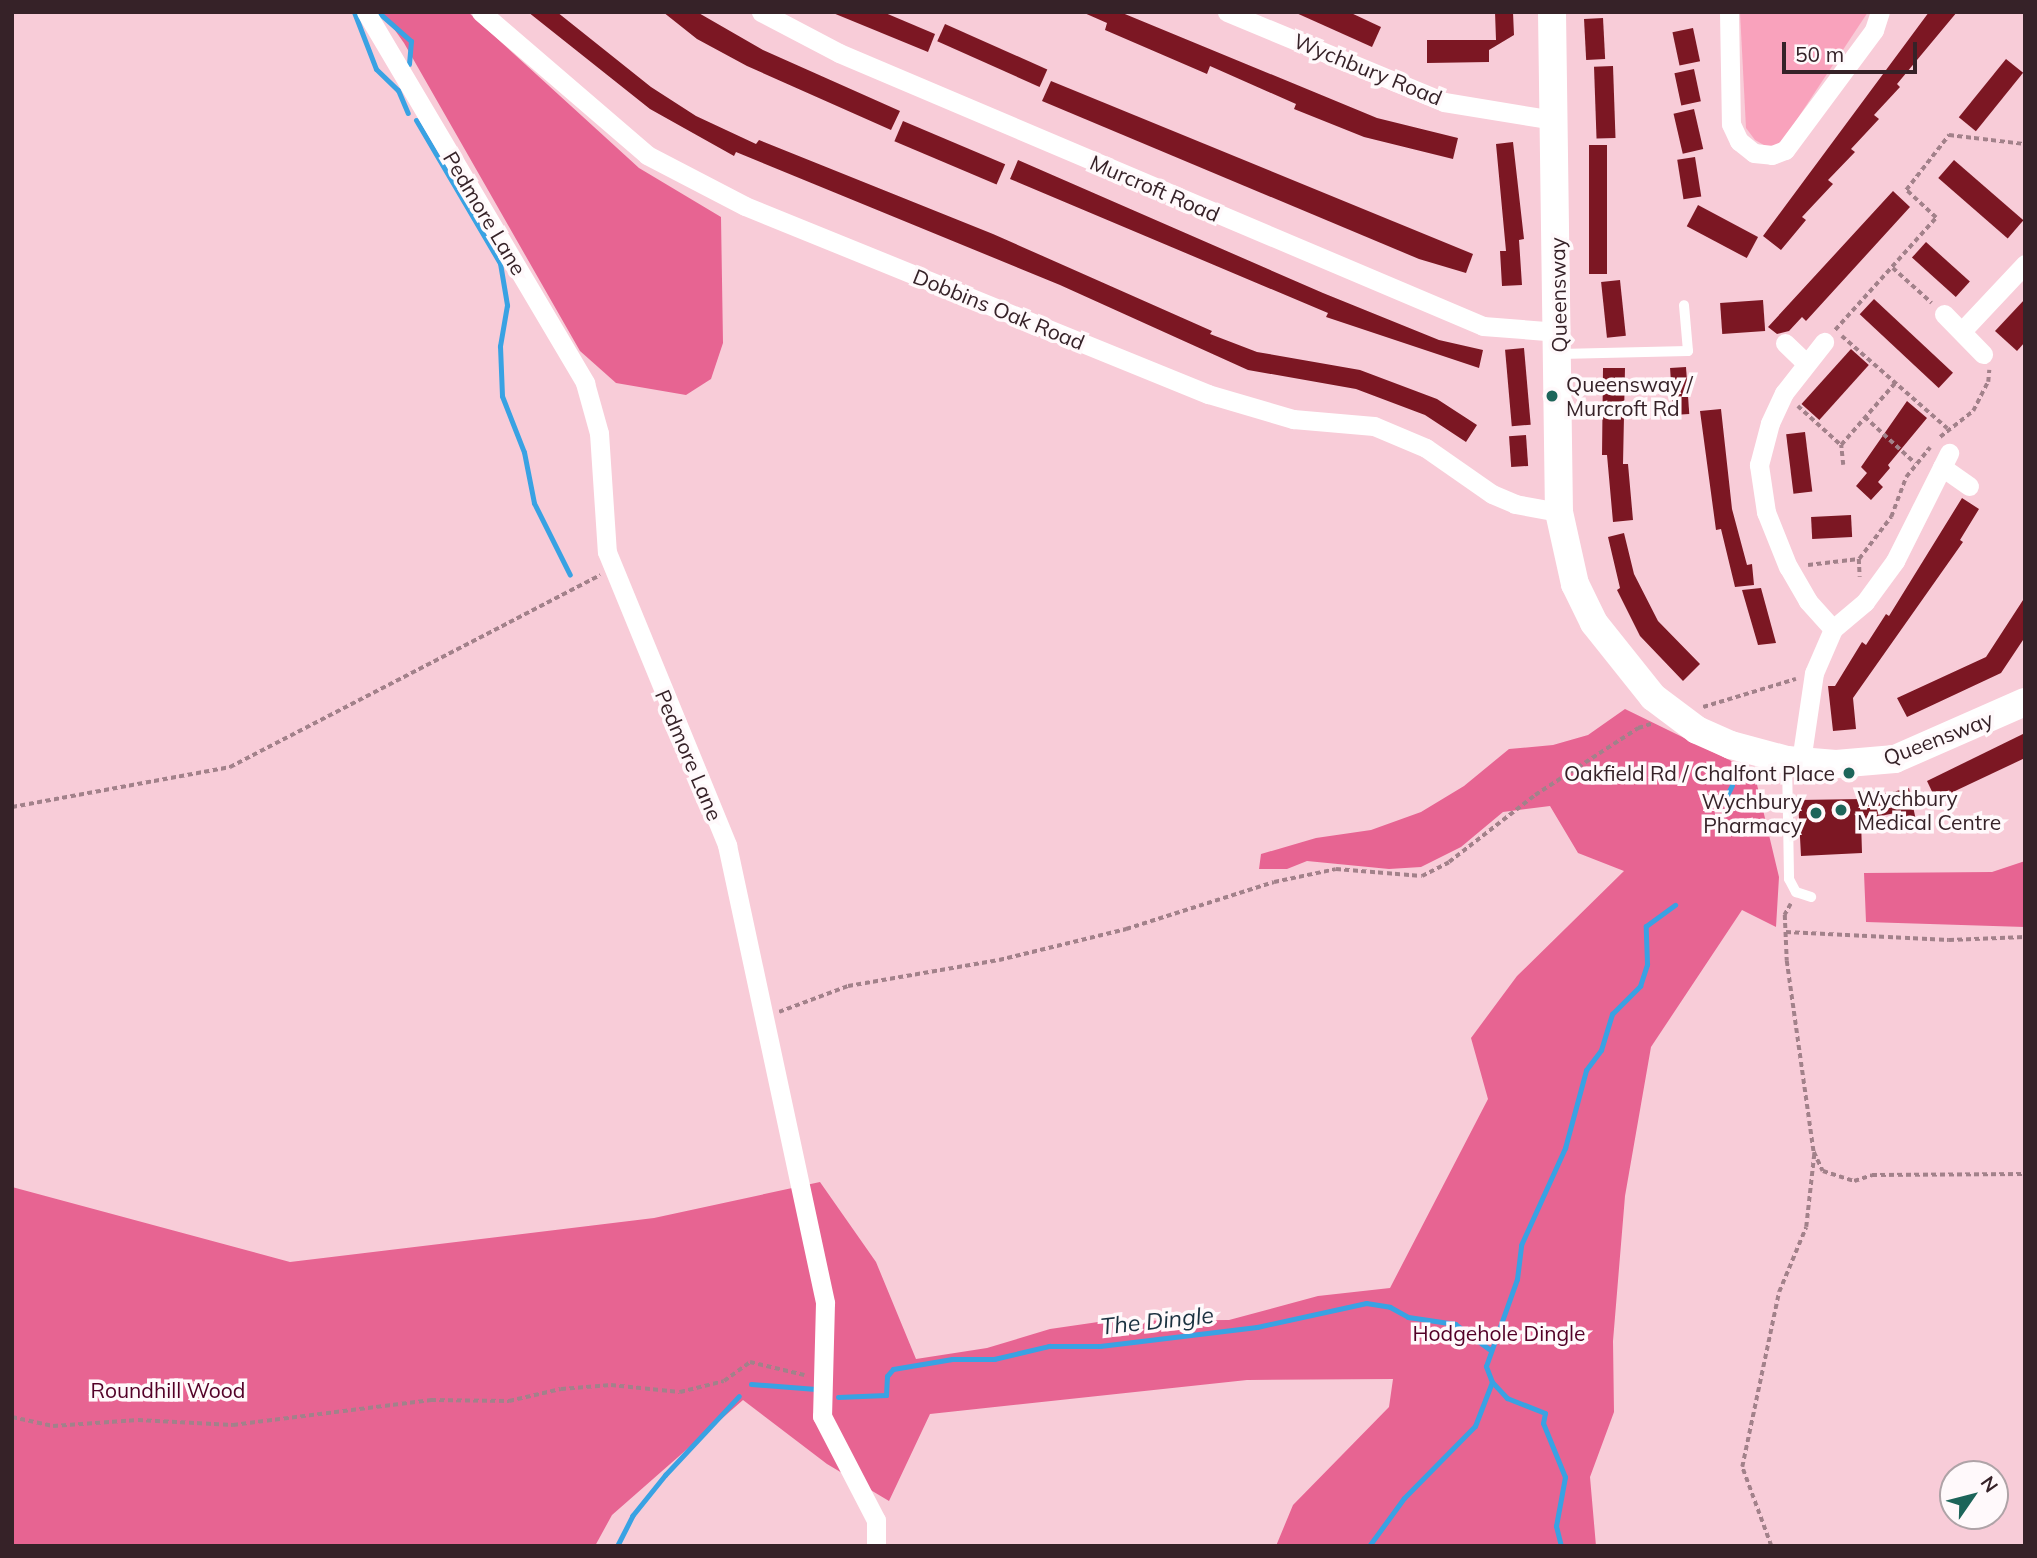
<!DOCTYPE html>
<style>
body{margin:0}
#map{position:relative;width:2037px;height:1558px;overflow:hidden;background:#f8ccd8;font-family:Mulish,sans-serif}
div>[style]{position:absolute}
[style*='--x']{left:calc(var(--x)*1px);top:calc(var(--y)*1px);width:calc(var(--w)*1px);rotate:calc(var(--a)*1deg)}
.green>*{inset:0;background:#f9a2bc}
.forest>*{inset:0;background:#e76492}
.stream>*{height:5px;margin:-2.5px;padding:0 2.5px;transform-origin:2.5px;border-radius:2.5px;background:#39a2e3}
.building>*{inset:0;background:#7c1723;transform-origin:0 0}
.path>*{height:3.5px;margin-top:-1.75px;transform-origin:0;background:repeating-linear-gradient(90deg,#a2818a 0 5px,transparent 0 8.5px)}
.lane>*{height:10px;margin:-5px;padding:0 5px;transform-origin:5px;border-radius:5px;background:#fff}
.street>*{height:19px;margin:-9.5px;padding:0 9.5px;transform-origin:9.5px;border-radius:9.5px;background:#fff}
.secondary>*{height:28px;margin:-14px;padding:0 14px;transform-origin:14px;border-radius:14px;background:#fff}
.dots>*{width:19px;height:19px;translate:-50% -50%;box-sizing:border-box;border:4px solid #fff9fb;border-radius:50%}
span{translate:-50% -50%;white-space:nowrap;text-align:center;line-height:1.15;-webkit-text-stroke:7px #fff9fb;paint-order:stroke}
.street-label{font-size:21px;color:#362228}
.poi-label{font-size:21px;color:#362228}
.left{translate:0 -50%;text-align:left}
.right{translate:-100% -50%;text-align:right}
.park-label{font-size:21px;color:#530027}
.water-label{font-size:23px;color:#1b3140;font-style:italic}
.frame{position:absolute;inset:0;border:14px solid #362228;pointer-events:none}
.north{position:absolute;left:1939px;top:1460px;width:70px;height:70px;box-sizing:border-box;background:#fff9fb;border:2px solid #afa3a7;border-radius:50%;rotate:55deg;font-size:19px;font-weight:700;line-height:28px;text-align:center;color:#362228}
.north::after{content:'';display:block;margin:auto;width:24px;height:32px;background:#1d655a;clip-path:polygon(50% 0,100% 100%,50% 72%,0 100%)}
.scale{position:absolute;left:1782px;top:42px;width:135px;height:32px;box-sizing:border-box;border:4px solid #362228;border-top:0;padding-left:9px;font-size:21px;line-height:24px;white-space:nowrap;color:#362228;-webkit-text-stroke:5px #fff9fb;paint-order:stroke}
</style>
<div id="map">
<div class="green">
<i style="clip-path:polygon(1740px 12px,1868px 12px,1782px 142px,1769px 148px,1755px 140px,1746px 128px)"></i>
</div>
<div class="forest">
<i style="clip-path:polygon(382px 12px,468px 12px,639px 168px,721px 217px,723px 343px,711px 379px,686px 395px,616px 383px,580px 351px,404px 43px)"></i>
<i style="clip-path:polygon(1625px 709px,1754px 772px,1779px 877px,1776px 927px,1742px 910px,1651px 1047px,1625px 1196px,1613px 1341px,1614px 1412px,1590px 1477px,1596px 1546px,1276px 1546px,1293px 1505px,1389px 1407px,1393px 1379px,1247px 1380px,930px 1414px,889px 1501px,827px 1464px,743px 1400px,612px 1515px,595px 1546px,12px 1546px,12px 1187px,290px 1262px,654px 1218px,820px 1182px,876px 1262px,916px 1359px,987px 1348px,1050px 1329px,1105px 1321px,1229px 1320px,1318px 1296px,1390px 1288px,1488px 1099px,1471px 1038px,1517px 976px,1624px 871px,1578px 853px,1550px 806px,1503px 812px,1461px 847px,1421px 867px,1389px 869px,1307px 861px,1287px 869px,1259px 869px,1261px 854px,1316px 838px,1371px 830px,1421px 812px,1464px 786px,1509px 749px,1553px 745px,1588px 735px)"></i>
<i style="clip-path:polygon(2025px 861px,2025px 927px,1866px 922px,1864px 873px,1992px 872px)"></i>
</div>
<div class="stream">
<i style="--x:354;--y:12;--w:61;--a:68.9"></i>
<i style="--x:376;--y:69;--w:30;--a:44"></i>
<i style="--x:398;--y:90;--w:25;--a:67"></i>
<i style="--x:378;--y:12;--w:44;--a:41.3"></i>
<i style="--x:411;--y:41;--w:23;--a:95"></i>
<i style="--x:416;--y:120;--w:166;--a:59.6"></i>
<i style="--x:500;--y:263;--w:43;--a:80.5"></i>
<i style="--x:507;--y:305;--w:42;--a:99.7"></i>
<i style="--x:500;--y:346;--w:50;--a:87.7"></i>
<i style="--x:502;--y:396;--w:60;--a:68.6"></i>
<i style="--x:524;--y:452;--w:52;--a:78.9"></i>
<i style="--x:534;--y:503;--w:80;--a:63.4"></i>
<i style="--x:1727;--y:795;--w:11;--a:-63"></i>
<i style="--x:751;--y:1384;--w:65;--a:4.4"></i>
<i style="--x:838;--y:1397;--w:48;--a:-2.4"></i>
<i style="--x:886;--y:1395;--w:19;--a:-87"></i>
<i style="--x:887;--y:1376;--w:9;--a:-49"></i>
<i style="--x:893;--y:1369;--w:60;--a:-9.6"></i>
<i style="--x:952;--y:1359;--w:42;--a:0"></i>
<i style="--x:994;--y:1359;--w:57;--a:-13.3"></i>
<i style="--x:1049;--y:1346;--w:51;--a:0"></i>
<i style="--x:1100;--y:1346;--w:158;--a:-6.9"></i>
<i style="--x:1257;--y:1327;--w:112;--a:-12.4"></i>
<i style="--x:1366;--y:1303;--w:24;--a:9"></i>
<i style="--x:1390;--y:1307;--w:21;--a:29"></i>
<i style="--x:1408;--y:1317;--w:48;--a:8.5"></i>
<i style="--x:1455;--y:1324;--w:42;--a:36.3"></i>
<i style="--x:617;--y:1546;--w:34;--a:-63"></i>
<i style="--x:632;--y:1516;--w:53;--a:-51.2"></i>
<i style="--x:665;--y:1475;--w:108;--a:-46.9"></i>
<i style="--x:1369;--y:1546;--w:59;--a:-53.9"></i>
<i style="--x:1404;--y:1498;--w:101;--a:-45.4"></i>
<i style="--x:1475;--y:1426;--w:47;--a:-68.9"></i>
<i style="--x:1561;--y:1546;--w:21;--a:-104"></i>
<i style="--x:1556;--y:1526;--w:50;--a:-79.6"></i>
<i style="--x:1565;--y:1477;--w:58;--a:-112.2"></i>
<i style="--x:1543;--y:1423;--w:10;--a:-79"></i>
<i style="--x:1545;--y:1413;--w:41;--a:-158.5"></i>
<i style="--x:1507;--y:1398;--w:22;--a:-133"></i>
<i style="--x:1492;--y:1382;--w:17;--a:-111"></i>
<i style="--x:1486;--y:1366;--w:92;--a:-70.4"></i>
<i style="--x:1517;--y:1279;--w:34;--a:-83"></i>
<i style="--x:1521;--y:1245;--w:107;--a:-65.6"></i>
<i style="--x:1565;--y:1148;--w:81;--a:-74.9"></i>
<i style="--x:1586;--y:1070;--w:25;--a:-53"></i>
<i style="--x:1601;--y:1050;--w:38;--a:-73"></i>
<i style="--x:1612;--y:1014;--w:40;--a:-45"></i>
<i style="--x:1640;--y:986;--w:23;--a:-72"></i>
<i style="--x:1647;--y:964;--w:38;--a:-92"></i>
<i style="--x:1646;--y:926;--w:36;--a:-36"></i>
</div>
<div class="building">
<i style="clip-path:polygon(528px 12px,557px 12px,651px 87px,696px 116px,756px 144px,759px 140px,993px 234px,1212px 331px,1210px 334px,1257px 352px,1360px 370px,1437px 399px,1477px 425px,1466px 442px,1425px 415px,1356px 389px,1248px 370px,1060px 285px,736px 152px,734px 156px,650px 109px)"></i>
<i style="clip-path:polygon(663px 12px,697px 12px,763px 50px,900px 111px,891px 130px,747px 66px,697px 39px)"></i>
<i style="clip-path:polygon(883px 12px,935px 34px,928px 52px,833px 13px)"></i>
<i style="clip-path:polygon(1082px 12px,1120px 12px,1377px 118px,1458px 138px,1453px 159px,1364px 137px,1294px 109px,1296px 104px,1210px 66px,1207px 74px,1105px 30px,1107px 23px)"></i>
<i style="clip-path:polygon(1294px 12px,1349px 12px,1381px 27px,1372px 47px)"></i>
<i style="clip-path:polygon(1495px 12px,1513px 12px,1514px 35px,1489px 50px,1489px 62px,1427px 63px,1427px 40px,1496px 40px)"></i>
<i style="clip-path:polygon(1929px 12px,1957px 12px,1897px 84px,1900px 87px,1874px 115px,1879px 119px,1851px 149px,1855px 152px,1828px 180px,1833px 184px,1802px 217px,1806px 220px,1781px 250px,1763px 236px)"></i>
<i style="left:1603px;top:18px;width:41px;height:19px;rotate:87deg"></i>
<i style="left:945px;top:24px;width:112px;height:19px;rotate:24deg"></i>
<i style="left:1693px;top:28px;width:34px;height:21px;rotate:78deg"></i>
<i style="left:2006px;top:59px;width:22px;height:75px;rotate:39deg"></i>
<i style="left:1613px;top:66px;width:72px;height:19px;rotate:88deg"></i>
<i style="left:1694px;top:69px;width:33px;height:20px;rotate:78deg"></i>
<i style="clip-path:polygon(1051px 81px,1473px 254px,1466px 273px,1419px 259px,1042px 101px)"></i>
<i style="left:1694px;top:109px;width:41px;height:21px;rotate:77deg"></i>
<i style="left:903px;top:121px;width:111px;height:22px;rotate:23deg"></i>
<i style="clip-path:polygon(1513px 142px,1524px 239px,1519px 240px,1522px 285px,1502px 286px,1500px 251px,1506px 251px,1496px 144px)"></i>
<i style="left:1589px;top:145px;width:18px;height:129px"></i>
<i style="left:1695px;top:157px;width:40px;height:18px;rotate:81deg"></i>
<i style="clip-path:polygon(1018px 160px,1323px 293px,1439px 340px,1483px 350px,1479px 368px,1326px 317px,1328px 313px,1010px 179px)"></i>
<i style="left:1954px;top:160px;width:92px;height:24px;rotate:41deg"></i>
<i style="clip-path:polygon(1893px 191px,1910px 207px,1806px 321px,1802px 317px,1789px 331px,1777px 334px,1768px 327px)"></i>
<i style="left:1698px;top:205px;width:68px;height:24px;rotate:28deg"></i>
<i style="left:1926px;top:242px;width:59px;height:21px;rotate:42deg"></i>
<i style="left:1620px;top:280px;width:56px;height:19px;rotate:84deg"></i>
<i style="left:1874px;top:299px;width:108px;height:21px;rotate:43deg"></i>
<i style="clip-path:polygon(2025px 299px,2025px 342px,2017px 351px,1995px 331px)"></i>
<i style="left:1763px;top:300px;width:31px;height:43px;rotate:86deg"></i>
<i style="left:1524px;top:348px;width:77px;height:19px;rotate:85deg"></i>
<i style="left:1851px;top:349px;width:24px;height:74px;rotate:42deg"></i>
<i style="left:1686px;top:367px;width:47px;height:16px;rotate:86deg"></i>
<i style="clip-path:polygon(1603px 368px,1625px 368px,1623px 464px,1628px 464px,1633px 520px,1613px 522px,1607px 455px,1602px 455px)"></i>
<i style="clip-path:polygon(1907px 401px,1927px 418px,1888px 465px,1890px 468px,1878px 482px,1883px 487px,1871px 500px,1856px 486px,1867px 473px,1861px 467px)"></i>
<i style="clip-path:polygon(1721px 409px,1732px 509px,1747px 565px,1752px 564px,1754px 585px,1735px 587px,1721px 529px,1716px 530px,1700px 411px)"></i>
<i style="left:1805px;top:432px;width:60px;height:19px;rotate:83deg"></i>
<i style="left:1526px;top:435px;width:31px;height:17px;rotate:86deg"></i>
<i style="clip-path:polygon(1962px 498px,1979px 509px,1960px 540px,1963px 542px,1853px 698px,1856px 729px,1833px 731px,1828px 686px,1835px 686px,1862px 642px,1866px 645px,1886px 614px,1889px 616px)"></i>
<i style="left:1851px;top:515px;width:22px;height:40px;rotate:87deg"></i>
<i style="clip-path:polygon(1624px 533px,1634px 574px,1658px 621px,1700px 664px,1683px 681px,1640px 636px,1617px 590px,1620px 588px,1608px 537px)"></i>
<i style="clip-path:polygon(1761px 588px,1776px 643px,1758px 645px,1742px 590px)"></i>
<i style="clip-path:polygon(2025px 597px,2025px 637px,2001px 673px,1907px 717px,1897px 698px,1986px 657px)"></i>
<i style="clip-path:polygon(2025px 733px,2025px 758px,1936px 800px,1927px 781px)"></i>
<i style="clip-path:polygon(1909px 788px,1917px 825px,1899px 829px,1895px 813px,1861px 820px,1862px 853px,1801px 856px,1798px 800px,1863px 799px)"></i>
</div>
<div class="path">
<i style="--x:1893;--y:268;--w:52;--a:41.9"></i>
<i style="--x:1835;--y:330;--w:151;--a:-48"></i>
<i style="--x:1936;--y:218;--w:41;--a:-137"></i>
<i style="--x:1906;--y:190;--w:70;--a:-52"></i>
<i style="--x:1949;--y:135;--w:77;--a:6.8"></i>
<i style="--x:1842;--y:336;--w:140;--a:41.2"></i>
<i style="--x:1798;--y:406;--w:58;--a:42.2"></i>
<i style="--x:1865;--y:417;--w:68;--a:42.6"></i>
<i style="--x:1940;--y:437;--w:42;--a:-38.2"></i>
<i style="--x:1973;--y:411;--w:33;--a:-63"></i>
<i style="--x:1988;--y:382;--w:12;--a:-85"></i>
<i style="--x:1843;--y:465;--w:20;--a:-96"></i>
<i style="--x:1841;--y:445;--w:82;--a:-48.9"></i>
<i style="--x:1859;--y:559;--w:53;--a:-52.7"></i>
<i style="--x:1891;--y:517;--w:43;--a:-69.4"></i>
<i style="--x:1906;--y:477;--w:38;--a:-51"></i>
<i style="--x:1808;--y:565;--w:51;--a:-6.7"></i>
<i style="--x:1859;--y:559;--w:18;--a:87"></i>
<i style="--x:1703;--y:707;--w:97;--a:-16.8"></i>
<i style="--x:12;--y:807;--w:222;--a:-10.4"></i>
<i style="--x:230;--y:767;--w:417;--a:-27.4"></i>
<i style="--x:1791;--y:904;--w:13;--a:119"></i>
<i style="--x:1785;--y:915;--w:46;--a:87.5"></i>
<i style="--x:1787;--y:961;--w:193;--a:82"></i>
<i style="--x:1814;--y:1152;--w:21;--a:65"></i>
<i style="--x:1823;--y:1171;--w:33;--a:18"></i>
<i style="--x:1854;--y:1181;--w:19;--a:-18"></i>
<i style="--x:1872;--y:1175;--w:153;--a:-0.4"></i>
<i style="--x:1786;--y:932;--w:163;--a:2.8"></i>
<i style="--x:1949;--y:940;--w:76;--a:-2.3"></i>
<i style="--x:779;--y:1012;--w:74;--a:-20.6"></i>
<i style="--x:848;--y:986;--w:153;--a:-9.8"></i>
<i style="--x:999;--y:960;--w:131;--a:-13.7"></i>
<i style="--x:1126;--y:929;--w:155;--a:-17.6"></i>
<i style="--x:1274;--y:882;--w:63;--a:-11.8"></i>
<i style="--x:1336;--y:869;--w:86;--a:4.7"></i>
<i style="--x:1422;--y:876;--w:30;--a:-27"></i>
<i style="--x:1449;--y:862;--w:109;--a:-37.9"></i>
<i style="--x:1535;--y:795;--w:123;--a:-33"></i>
<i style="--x:1638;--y:728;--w:16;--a:-18"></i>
<i style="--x:12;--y:1417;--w:42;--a:12.4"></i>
<i style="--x:53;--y:1426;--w:85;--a:-4"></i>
<i style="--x:138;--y:1420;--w:95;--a:3"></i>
<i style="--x:233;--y:1425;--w:200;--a:-7.2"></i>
<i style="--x:431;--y:1400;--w:78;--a:0.7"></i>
<i style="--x:509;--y:1401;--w:53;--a:-13"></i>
<i style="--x:561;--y:1389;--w:50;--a:-4.6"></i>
<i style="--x:611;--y:1385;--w:69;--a:5.8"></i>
<i style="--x:680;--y:1392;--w:45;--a:-14"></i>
<i style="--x:724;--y:1381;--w:32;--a:-36"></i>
<i style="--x:750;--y:1362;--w:56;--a:13.5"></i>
<i style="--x:1771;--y:1546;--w:84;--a:-110.2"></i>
<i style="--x:1742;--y:1467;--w:179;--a:-78.1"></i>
<i style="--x:1779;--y:1292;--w:70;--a:-67.4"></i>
<i style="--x:1806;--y:1227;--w:73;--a:-83.7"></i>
</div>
<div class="lane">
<i style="--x:1560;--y:354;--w:128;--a:-1.3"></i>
<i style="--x:1688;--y:351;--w:46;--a:-95"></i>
<i style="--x:1787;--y:761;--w:118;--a:89"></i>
<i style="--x:1789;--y:879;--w:15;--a:62"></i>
<i style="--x:1796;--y:892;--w:16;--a:18"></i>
</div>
<div class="street">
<i style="--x:366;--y:12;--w:431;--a:59.4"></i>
<i style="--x:585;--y:383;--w:52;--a:74.4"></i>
<i style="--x:599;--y:433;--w:119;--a:86.2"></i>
<i style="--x:607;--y:552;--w:317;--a:67.7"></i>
<i style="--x:727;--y:845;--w:468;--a:77.9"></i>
<i style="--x:825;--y:1303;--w:113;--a:91.5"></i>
<i style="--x:822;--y:1416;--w:117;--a:62.6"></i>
<i style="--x:876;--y:1520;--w:26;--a:90"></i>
<i style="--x:481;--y:12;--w:219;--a:40.7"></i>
<i style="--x:647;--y:155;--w:110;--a:27.5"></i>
<i style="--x:745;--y:206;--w:500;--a:22.1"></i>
<i style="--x:1208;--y:394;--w:89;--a:16.4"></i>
<i style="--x:1293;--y:419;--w:81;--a:4.9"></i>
<i style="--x:1374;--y:426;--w:56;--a:22.9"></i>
<i style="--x:1426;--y:448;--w:80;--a:34.9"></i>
<i style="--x:1492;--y:494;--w:25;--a:23"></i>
<i style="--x:1515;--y:504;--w:45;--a:10.3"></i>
<i style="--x:761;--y:12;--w:88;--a:27.7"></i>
<i style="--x:839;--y:53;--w:699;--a:22.97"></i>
<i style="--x:1483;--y:326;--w:76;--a:4.5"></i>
<i style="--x:1227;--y:12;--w:235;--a:22.5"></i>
<i style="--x:1444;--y:102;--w:111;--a:9.3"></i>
<i style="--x:1729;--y:12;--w:112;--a:89"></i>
<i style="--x:1731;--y:124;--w:19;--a:65"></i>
<i style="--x:1739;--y:141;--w:19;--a:39"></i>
<i style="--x:1754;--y:153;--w:18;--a:6"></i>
<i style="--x:1772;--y:155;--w:14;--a:-21"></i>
<i style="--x:1785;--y:150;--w:149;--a:-53.4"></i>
<i style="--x:1874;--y:30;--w:19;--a:-72"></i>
<i style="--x:1944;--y:314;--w:56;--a:45.7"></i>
<i style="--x:1962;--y:331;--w:92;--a:-46.8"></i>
<i style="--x:1785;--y:343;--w:28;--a:44"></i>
<i style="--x:1942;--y:467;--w:33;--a:35"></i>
<i style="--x:1833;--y:629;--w:42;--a:-40.2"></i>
<i style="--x:1865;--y:602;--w:51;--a:-53.8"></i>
<i style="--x:1895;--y:561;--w:121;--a:-63.4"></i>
<i style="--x:1801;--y:761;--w:89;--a:-81.6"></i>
<i style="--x:1814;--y:673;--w:48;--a:-66.6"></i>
<i style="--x:1833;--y:629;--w:38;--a:-132"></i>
<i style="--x:1808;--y:601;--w:39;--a:-120"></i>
<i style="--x:1788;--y:567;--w:59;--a:-111.8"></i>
<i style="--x:1766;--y:512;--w:48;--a:-98.5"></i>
<i style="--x:1759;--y:465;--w:43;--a:-75.3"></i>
<i style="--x:1770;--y:423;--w:33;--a:-65"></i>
<i style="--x:1784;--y:393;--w:65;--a:-51.9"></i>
</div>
<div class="secondary">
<i style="--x:1552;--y:12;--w:500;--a:89.2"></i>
<i style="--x:1559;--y:512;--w:74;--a:77.5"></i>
<i style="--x:1575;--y:584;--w:43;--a:64"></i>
<i style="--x:1594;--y:623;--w:95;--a:51.4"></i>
<i style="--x:1653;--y:697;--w:55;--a:36.9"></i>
<i style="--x:1697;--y:730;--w:37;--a:24"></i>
<i style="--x:1731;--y:745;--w:58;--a:15"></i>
<i style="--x:1787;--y:760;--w:49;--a:4.7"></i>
<i style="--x:1836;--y:764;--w:59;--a:-4.8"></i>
<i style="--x:1895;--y:759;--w:142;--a:-23.7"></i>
</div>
<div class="dots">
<i style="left:1552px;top:396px;background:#1d655a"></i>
<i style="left:1849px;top:773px;background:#1d655a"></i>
<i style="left:1841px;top:810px;background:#1d655a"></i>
<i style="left:1816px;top:813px;background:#1d655a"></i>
</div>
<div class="street-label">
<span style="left:1368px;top:69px;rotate:22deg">Wychbury Road</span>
<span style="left:1155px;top:188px;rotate:23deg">Murcroft Road</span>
<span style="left:485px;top:213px;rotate:59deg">Pedmore Lane</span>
<span style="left:1558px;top:295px;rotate:-91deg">Queensway</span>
<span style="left:999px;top:309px;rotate:22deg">Dobbins Oak Road</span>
<span style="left:1938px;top:738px;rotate:-21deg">Queensway</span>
<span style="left:689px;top:755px;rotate:67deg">Pedmore Lane</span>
</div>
<div class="poi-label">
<span class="left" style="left:1566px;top:396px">Queensway /<br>Murcroft Rd</span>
<span class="right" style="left:1835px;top:773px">Oakfield Rd / Chalfont Place</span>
<span class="left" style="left:1857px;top:810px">Wychbury<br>Medical Centre</span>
<span class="right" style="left:1802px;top:813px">Wychbury<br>Pharmacy</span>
</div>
<div class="park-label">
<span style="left:1499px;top:1333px">Hodgehole Dingle</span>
<span style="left:168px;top:1390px">Roundhill Wood</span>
</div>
<div class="water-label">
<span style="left:1157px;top:1321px;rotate:-6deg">The Dingle</span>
</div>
<div class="frame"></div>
<div class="north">N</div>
<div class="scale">50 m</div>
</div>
